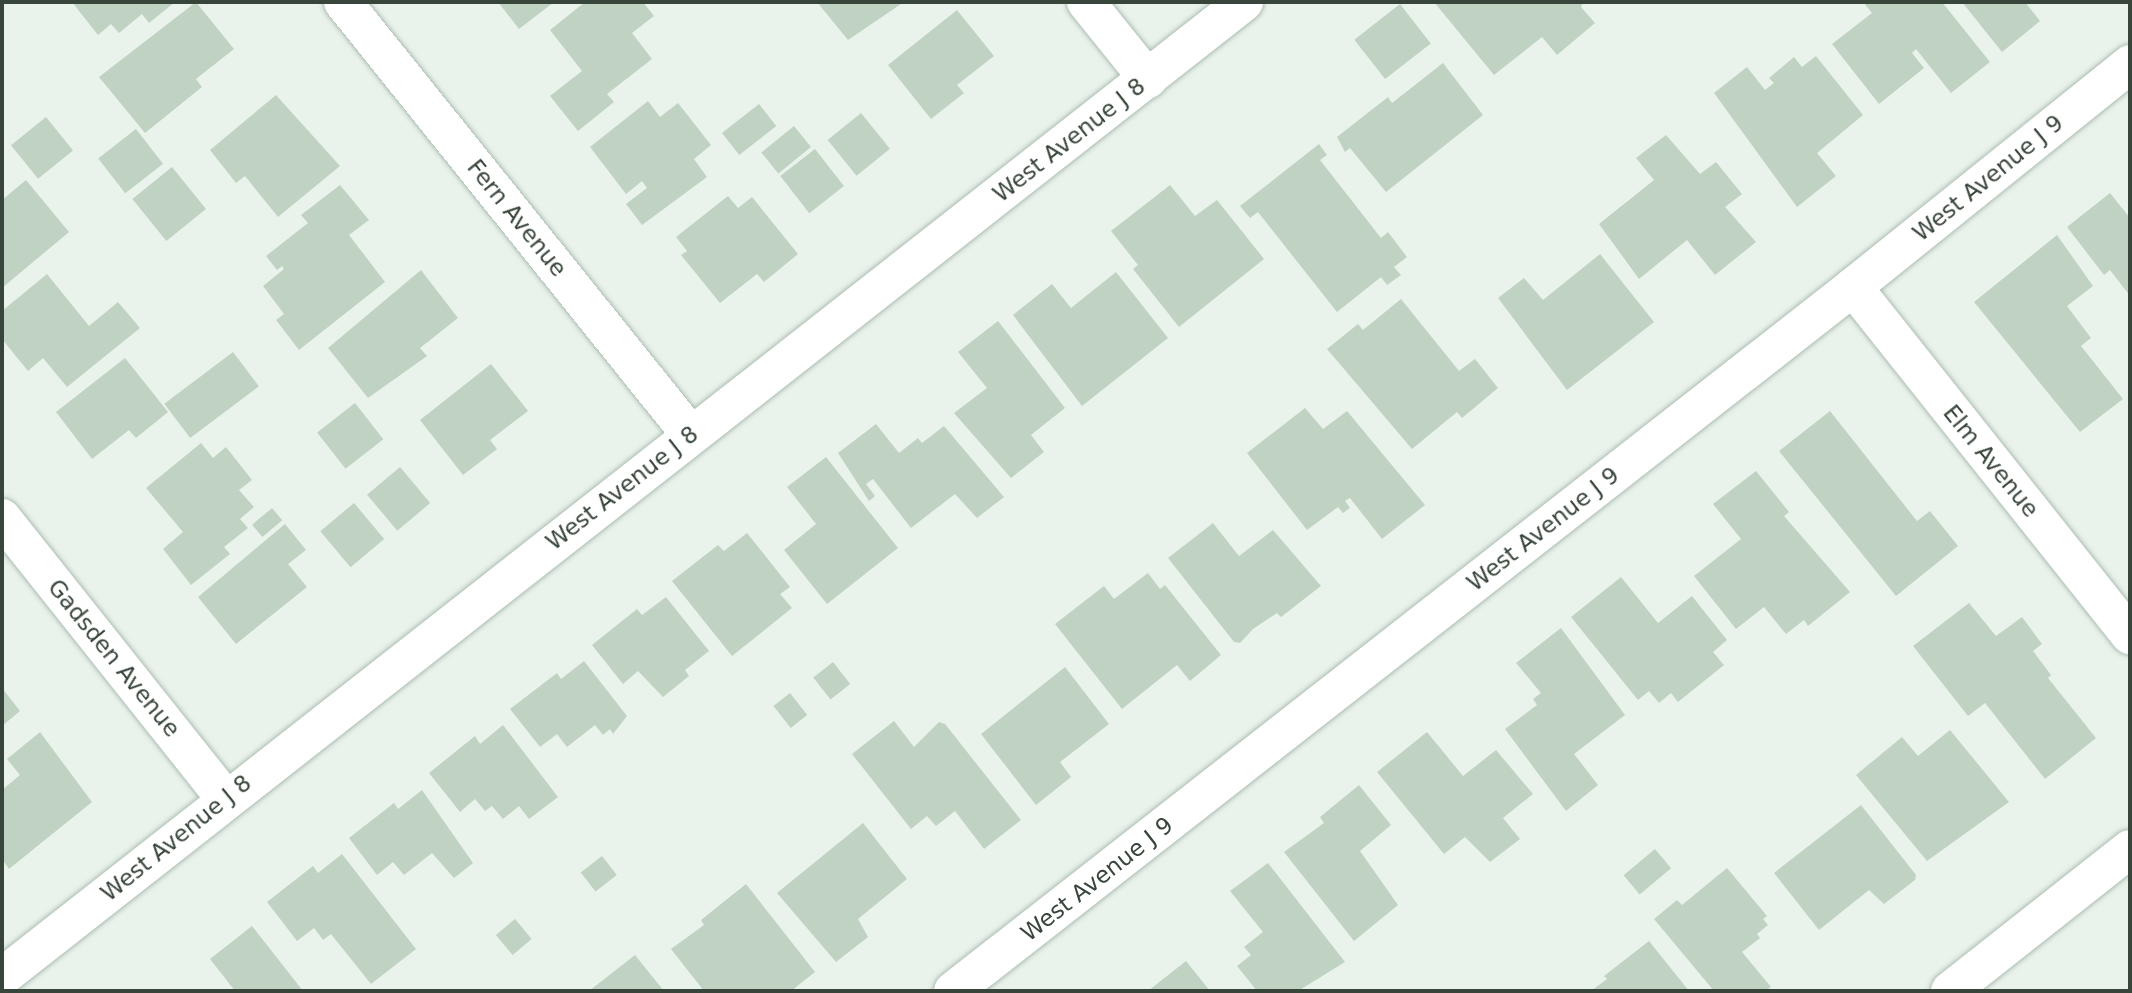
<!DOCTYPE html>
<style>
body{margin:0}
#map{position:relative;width:2132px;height:993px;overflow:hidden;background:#e9f2eb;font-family:"DejaVu Sans",sans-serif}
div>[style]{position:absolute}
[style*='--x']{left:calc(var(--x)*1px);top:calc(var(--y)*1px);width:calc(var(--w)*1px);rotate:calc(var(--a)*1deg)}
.building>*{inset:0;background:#c0d3c3;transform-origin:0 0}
.roads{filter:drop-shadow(0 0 2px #acbdb0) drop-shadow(0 0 2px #acbdb0)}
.minor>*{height:38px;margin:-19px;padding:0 19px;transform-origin:19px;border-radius:19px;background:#fff}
span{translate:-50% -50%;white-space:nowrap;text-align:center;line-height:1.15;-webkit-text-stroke:6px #fff;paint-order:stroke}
.street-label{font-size:23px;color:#38453a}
.frame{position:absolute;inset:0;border:4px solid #38453a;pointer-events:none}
</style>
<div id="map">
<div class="building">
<i style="clip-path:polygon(72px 2px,175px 2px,149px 23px,142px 14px,119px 33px,111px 24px,98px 35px)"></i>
<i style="clip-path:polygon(196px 2px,234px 49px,196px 79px,202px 87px,145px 133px,99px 77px)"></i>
<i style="clip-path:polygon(498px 2px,554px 2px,519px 29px)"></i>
<i style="clip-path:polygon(585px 2px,643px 2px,654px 16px,632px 33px,652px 59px,607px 94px,614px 102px,578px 131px,550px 96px,582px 71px,550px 30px)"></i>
<i style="clip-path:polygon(817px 2px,904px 2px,848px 40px)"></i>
<i style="clip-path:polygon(1434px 2px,1583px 2px,1581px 7px,1595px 23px,1557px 55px,1542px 37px,1494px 75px)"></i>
<i style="clip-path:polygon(1863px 2px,1942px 2px,1990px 62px,1951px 93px,1916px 49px,1912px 53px,1924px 68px,1879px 104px,1832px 44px,1872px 13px)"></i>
<i style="clip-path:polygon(1962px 2px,2025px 2px,2040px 21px,2002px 52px)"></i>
<i style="left:1400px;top:4px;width:50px;height:58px;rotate:52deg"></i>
<i style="clip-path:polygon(957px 10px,994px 56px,957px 85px,964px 93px,931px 119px,888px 65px)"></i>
<i style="clip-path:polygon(1816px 56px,1863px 115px,1817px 153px,1836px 176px,1797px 207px,1714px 93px,1747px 67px,1765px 90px,1774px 83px,1769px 78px,1794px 57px,1802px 67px)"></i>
<i style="clip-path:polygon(1443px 63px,1483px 115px,1386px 192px,1350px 148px,1345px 152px,1337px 137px,1388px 97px,1392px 103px)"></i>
<i style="clip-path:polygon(276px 95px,340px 166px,278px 217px,245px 176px,236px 183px,210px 150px)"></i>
<i style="clip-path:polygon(648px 101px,660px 117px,678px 103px,711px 145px,694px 159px,707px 177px,642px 225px,626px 204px,647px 188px,642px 181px,626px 194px,590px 147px)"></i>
<i style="left:759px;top:104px;width:28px;height:47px;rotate:52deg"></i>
<i style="left:861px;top:113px;width:46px;height:43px;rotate:51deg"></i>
<i style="left:46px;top:117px;width:43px;height:45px;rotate:51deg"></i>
<i style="left:794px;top:126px;width:27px;height:42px;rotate:51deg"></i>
<i style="left:136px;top:129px;width:44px;height:48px;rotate:52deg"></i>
<i style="clip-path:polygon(1666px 135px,1700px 174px,1716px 162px,1742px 194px,1725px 207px,1756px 242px,1715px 275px,1687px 240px,1639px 279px,1599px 224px,1654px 180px,1636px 158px)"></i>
<i style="clip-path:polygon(1319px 144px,1327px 155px,1320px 160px,1381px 238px,1388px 232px,1407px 257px,1394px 267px,1401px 275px,1387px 285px,1381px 277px,1337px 312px,1258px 212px,1250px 218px,1240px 206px)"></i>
<i style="left:815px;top:149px;width:47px;height:44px;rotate:52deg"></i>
<i style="left:172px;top:167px;width:54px;height:51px;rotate:51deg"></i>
<i style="clip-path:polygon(26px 180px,69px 232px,2px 288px,2px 200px)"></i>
<i style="clip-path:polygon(340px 185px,369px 220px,349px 235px,385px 282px,299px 350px,276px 320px,284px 314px,263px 286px,284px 269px,282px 266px,277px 270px,266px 256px,308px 223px,301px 215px)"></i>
<i style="clip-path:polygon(1170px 185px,1195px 216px,1217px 200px,1264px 259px,1179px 327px,1133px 269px,1138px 265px,1111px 231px)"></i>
<i style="clip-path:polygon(2110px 193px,2130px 218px,2130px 296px,2110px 270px,2104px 275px,2067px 227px)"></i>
<i style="clip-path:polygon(728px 196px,738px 208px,752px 197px,798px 254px,764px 282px,757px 274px,720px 303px,681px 255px,687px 251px,676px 237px)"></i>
<i style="clip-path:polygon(2057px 235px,2093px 286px,2067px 306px,2091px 338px,2081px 346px,2123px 399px,2080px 432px,1974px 302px)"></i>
<i style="clip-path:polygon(1600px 254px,1654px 322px,1567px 390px,1498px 298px,1524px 278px,1543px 300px)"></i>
<i style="clip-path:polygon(421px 270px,458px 318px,420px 348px,427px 356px,368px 398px,328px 348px)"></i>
<i style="clip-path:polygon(1116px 272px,1168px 338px,1082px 406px,1013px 315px,1052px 284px,1071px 308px)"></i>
<i style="clip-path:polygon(47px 274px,89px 326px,118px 302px,140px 328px,67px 387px,43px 358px,28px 371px,2px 339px,2px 311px)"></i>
<i style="clip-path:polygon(1401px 299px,1459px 371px,1475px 359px,1498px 388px,1462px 418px,1457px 412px,1412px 449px,1327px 349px,1358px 324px,1363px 330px)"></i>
<i style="clip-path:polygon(998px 321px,1065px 408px,1031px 435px,1044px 452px,1011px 478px,954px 413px,987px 388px,958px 352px)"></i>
<i style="left:233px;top:352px;width:43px;height:86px;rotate:53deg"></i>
<i style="clip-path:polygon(125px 358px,168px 412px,136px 438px,129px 430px,92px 459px,56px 412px)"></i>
<i style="clip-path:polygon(491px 364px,528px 411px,490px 440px,497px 449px,463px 475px,420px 420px)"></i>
<i style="left:355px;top:403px;width:46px;height:48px;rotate:52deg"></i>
<i style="clip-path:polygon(1305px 408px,1323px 429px,1347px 411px,1425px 505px,1382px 539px,1350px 498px,1345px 501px,1350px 508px,1343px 513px,1338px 507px,1307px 530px,1247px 453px)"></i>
<i style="clip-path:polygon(1830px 411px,1917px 521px,1930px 511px,1958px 546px,1896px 596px,1779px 451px)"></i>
<i style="clip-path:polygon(876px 424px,899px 453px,918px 438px,922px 443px,944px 426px,1004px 497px,977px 518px,955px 494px,911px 528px,873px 479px,866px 484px,875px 496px,869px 501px,838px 453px)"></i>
<i style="clip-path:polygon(201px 443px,213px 458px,226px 447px,252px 480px,239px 490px,254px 507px,240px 519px,248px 528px,224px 547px,230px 554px,191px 585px,163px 549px,183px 532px,146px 488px)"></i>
<i style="clip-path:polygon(826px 457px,898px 548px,827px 604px,784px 550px,816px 524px,787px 487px)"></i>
<i style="left:400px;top:467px;width:47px;height:43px;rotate:50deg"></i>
<i style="clip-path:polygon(1756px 471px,1789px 512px,1784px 516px,1850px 592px,1808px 626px,1804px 620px,1786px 634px,1764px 607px,1736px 629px,1694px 576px,1741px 539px,1713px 504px)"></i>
<i style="left:354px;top:503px;width:47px;height:44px;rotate:50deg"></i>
<i style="left:272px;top:508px;width:16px;height:26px;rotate:50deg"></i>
<i style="clip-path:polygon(1213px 523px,1239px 556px,1273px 530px,1321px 586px,1281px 617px,1277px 613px,1253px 629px,1240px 643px,1234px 642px,1168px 558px)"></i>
<i style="clip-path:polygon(285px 524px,306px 550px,288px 564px,307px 587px,236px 644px,198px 597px)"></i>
<i style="clip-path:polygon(747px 533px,790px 587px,780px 594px,792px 608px,732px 656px,672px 581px,718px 545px,724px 551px)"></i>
<i style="clip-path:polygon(1148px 573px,1160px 589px,1165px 585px,1221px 655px,1190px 681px,1177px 665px,1122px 709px,1055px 624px,1104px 586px,1114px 599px)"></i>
<i style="clip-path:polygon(1621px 577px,1658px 623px,1692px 596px,1727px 640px,1713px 652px,1724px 665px,1678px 702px,1671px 693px,1659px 703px,1649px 691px,1638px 700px,1571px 617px)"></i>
<i style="clip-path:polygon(666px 597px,709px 651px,685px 670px,689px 676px,663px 697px,638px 671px,623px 684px,592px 645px,637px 609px,642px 615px)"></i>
<i style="clip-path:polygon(1969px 603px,1996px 636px,2022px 617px,2042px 644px,2033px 651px,2051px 675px,2048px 678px,2096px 738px,2045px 779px,1985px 703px,1968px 716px,1913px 646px)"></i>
<i style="clip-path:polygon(1561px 628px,1625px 715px,1574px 754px,1598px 785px,1566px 811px,1505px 729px,1537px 705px,1533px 699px,1541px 693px,1516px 663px)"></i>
<i style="clip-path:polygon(584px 661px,627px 716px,613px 734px,610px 729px,603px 735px,595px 725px,567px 747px,557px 734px,540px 747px,510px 709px,557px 673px,561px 679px)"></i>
<i style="left:833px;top:662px;width:28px;height:25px;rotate:52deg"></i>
<i style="clip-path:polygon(1065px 667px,1109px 724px,1060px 762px,1071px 777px,1036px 805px,981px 734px)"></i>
<i style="clip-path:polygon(2px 688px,20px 711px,2px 726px)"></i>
<i style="left:790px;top:693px;width:28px;height:21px;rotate:52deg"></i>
<i style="clip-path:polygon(894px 721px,914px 747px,939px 722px,945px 724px,1021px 820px,984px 849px,955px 811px,936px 826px,927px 816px,911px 829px,852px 754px)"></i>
<i style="clip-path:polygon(503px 725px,558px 797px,529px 819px,519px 806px,503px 819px,492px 806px,485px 811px,475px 799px,460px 812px,429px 773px,475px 736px,480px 744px)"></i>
<i style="clip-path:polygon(1950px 730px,2009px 802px,1927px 861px,1856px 775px,1902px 737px,1918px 756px)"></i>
<i style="clip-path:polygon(40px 732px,92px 802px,9px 869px,2px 859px,2px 790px,20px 775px,7px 759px)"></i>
<i style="clip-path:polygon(1427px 732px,1463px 776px,1496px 750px,1533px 794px,1503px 818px,1520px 839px,1490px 862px,1465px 837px,1444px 854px,1377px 772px)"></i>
<i style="clip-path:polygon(1359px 785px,1391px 825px,1360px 851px,1398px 905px,1354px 941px,1284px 852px,1324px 823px,1320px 817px)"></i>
<i style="clip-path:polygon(422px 790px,473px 863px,454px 878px,432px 853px,404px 875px,393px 862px,377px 875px,349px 838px,394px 803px,398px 809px)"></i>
<i style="clip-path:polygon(1861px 805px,1916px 875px,1915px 880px,1884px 904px,1869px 890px,1819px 930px,1774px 873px)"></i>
<i style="clip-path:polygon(863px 823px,907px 879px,858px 919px,868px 937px,836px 962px,777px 893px)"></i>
<i style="left:1655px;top:849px;width:25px;height:41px;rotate:50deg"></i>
<i style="clip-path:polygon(342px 854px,416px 949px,371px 984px,331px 934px,323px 940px,314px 928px,297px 941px,267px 902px,313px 866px,318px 873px)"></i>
<i style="left:602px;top:856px;width:24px;height:27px;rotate:52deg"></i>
<i style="clip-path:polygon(1268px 863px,1345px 962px,1298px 991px,1257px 991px,1237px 966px,1251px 955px,1244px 947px,1263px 932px,1230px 891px)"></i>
<i style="clip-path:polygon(1727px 868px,1767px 916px,1763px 919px,1768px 925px,1757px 934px,1760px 938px,1742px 952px,1771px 987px,1765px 991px,1714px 991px,1654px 919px,1677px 900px,1682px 905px)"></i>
<i style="clip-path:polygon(746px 884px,815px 972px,791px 991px,704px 991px,671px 949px,704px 925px,701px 920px)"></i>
<i style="left:515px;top:919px;width:26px;height:25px;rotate:50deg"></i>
<i style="clip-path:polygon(252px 926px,303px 991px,235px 991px,210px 959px)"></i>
<i style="clip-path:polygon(1649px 941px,1689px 991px,1591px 991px,1607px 979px,1604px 976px)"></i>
<i style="clip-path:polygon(635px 955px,664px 991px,589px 991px)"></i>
<i style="clip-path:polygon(1186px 961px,1210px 991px,1148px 991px)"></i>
</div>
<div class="roads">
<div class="minor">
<i style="--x:343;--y:2;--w:554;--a:51.23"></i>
<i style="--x:1086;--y:2;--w:99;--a:51.2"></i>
<i style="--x:1853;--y:287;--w:445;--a:51.5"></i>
<i style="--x:2;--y:518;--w:358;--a:51.5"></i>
<i style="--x:2;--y:977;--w:1579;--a:-38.13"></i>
<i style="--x:953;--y:991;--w:1143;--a:-38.03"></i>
<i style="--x:1853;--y:287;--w:356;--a:-38.8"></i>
<i style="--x:1950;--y:991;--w:229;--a:-38.3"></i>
</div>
</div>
<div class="street-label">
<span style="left:1069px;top:140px;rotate:-38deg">West Avenue J 8</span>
<span style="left:1988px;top:178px;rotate:-39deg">West Avenue J 9</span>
<span style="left:517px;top:218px;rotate:51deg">Fern Avenue</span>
<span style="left:1991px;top:461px;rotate:51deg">Elm Avenue</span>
<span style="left:622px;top:488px;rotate:-38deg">West Avenue J 8</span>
<span style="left:1543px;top:529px;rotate:-38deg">West Avenue J 9</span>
<span style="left:114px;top:658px;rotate:51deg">Gadsden Avenue</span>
<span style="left:176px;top:838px;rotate:-39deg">West Avenue J 8</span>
<span style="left:1097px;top:879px;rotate:-38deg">West Avenue J 9</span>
</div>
<div class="frame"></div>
</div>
